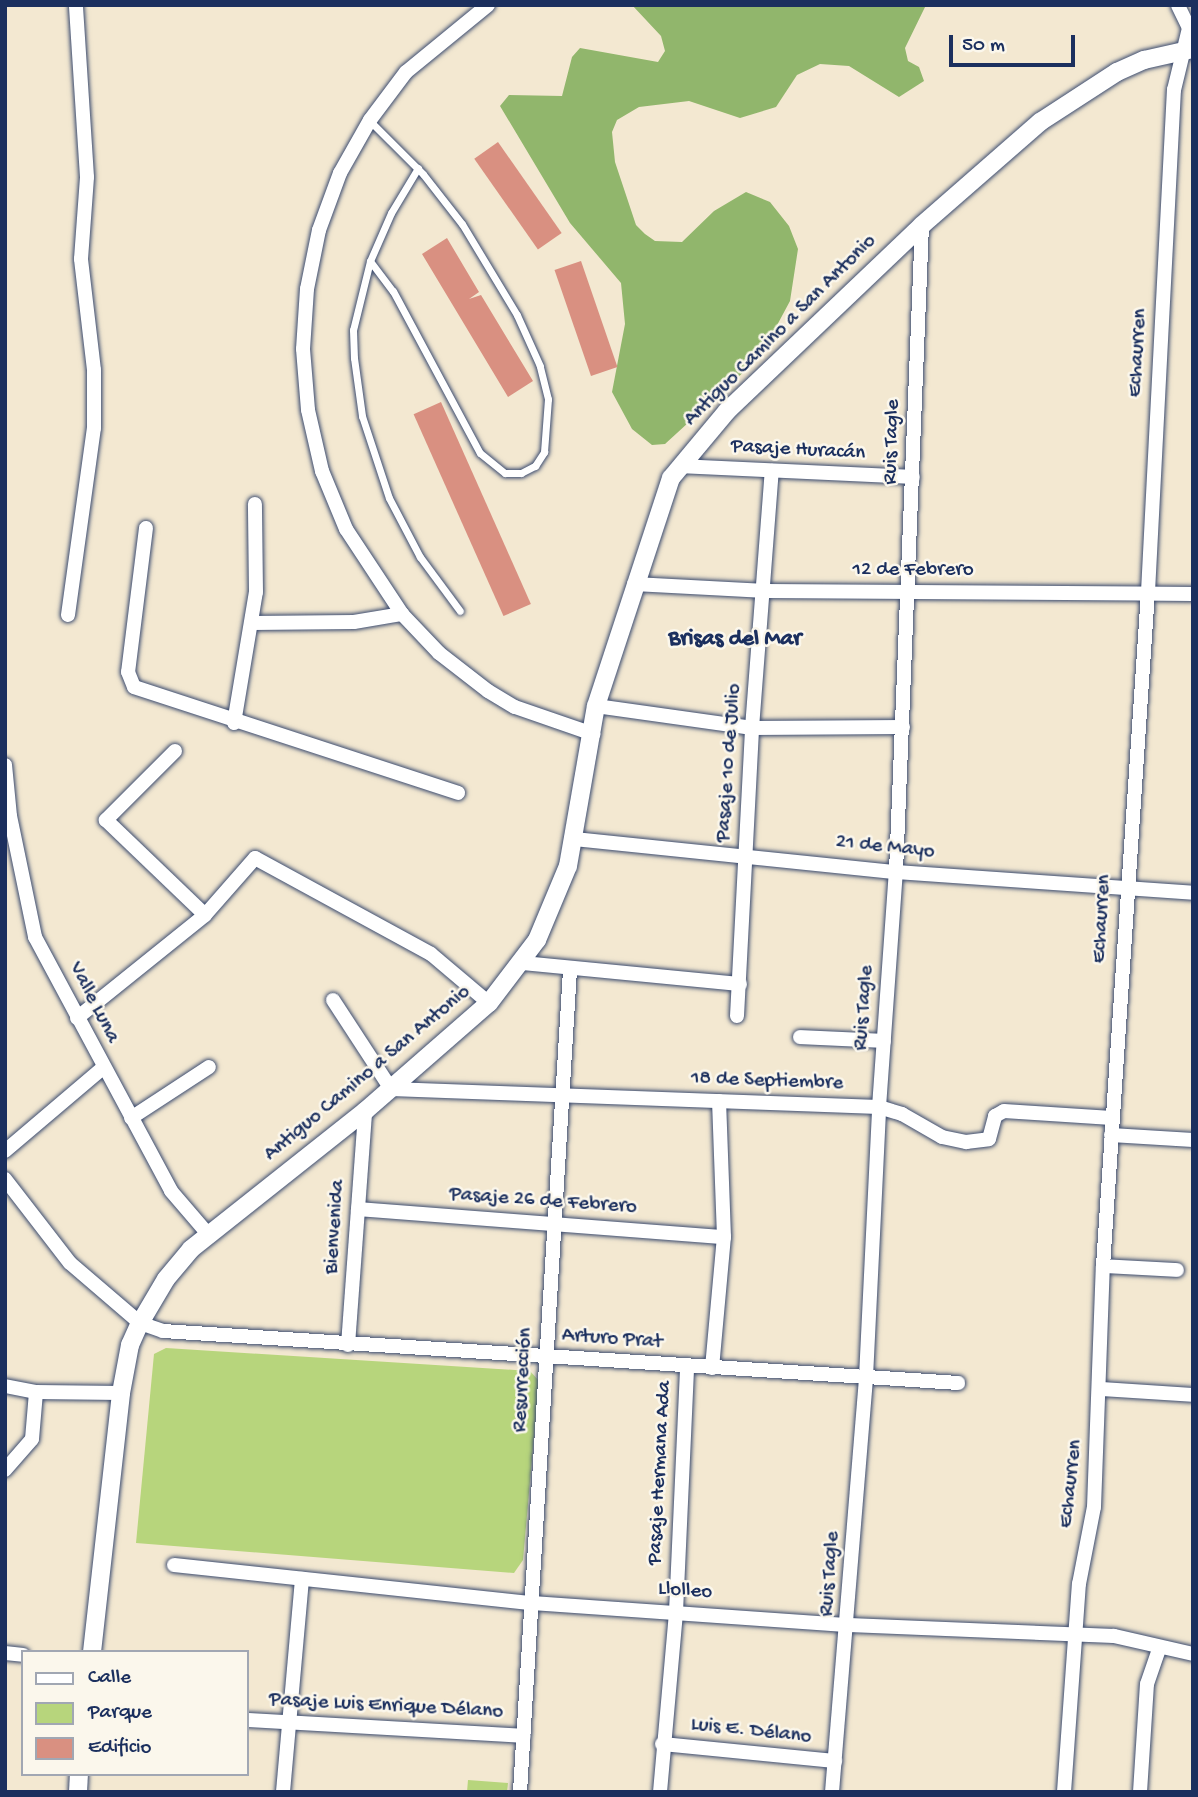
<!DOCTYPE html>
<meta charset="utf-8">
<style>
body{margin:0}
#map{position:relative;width:1198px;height:1797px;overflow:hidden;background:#f3e8d1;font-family:"Gochi Hand",sans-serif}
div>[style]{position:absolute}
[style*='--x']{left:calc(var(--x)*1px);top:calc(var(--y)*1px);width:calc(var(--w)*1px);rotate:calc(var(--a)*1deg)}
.green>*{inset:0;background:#b7d57c}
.forest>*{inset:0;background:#91b66c}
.building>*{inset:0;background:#d99081;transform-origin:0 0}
.roads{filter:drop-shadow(0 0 2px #3b4b6f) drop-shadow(0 0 2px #3b4b6f)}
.service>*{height:7px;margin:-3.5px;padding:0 3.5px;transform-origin:3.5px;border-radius:3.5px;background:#fff}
.minor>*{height:14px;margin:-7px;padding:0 7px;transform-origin:7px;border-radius:7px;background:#fff}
.tertiary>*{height:18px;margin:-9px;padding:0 9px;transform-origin:9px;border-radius:9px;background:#fff}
span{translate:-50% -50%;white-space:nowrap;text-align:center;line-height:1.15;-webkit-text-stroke:5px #fbf7ec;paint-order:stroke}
.street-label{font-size:21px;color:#1b2f5e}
.neighbourhood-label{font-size:23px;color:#1b2f5e;font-weight:700}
.frame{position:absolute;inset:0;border:7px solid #1b2f5e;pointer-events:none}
.legend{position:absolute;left:21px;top:1650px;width:228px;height:126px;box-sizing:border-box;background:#fbf7ec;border:2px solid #a1a7b3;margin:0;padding:9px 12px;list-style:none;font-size:21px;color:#1b2f5e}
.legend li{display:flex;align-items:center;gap:14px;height:35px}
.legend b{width:35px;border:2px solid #a1a7b3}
.scale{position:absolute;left:949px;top:35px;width:126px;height:32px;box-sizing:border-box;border:4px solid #1b2f5e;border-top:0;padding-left:9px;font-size:21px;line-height:24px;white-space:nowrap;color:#1b2f5e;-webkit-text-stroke:5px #fbf7ec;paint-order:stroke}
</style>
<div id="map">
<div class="green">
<i style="clip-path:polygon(166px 1348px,530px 1371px,539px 1381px,523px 1560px,514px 1573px,136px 1543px,154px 1354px)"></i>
<i style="clip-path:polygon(468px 1780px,508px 1783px,507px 1792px,467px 1792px)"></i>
</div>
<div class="forest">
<i style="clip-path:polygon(632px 5px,926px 5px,905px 48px,908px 61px,919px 67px,924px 81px,899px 97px,849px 66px,820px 64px,797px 75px,776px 107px,740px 118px,689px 101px,639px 107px,617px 120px,612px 132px,615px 162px,636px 225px,645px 234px,655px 241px,682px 242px,714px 211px,746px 192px,770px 202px,789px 226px,798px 249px,790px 301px,760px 357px,665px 444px,652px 445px,632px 429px,612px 392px,625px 324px,621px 283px,570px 223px,500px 106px,509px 95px,562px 96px,572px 57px,580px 48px,658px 62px,665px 51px,661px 36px)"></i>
</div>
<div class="building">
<i style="left:498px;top:142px;width:111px;height:29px;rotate:55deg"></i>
<i style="clip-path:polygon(447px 238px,479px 292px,469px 299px,481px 295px,533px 381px,508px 397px,422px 254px)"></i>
<i style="left:581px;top:261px;width:112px;height:28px;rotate:71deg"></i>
<i style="left:441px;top:402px;width:221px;height:30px;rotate:66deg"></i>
</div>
<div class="roads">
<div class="service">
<i style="--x:418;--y:168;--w:52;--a:121"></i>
<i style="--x:391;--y:213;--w:52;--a:113.6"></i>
<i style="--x:370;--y:261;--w:71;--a:103.8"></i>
<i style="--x:353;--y:330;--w:28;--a:88"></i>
<i style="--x:354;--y:358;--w:59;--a:82.1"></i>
<i style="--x:362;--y:416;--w:86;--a:71.8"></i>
<i style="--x:389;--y:498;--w:67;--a:62.3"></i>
<i style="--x:420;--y:557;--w:67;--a:53.5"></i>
<i style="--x:370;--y:261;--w:38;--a:53"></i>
<i style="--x:393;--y:291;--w:184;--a:61.8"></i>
<i style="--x:480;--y:453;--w:32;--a:39"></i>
<i style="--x:505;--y:473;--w:16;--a:0"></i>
<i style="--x:521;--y:473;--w:16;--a:-27"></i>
<i style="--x:535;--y:466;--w:17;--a:-57"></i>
<i style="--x:544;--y:452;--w:53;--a:-85.7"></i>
<i style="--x:548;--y:399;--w:34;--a:-104"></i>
<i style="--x:540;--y:366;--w:56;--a:-114.3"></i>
<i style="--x:517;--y:315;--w:106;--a:-121.1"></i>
<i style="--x:462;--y:224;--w:63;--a:-128"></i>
<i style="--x:423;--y:174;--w:75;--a:-135"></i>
</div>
<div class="minor">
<i style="--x:488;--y:5;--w:106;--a:140.7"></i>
<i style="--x:406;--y:72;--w:60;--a:126.9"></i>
<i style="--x:370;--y:120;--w:61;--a:119.5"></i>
<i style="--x:340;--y:173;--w:61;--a:110.2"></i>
<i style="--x:319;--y:230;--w:60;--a:101.5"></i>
<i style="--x:307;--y:289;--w:60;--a:93.8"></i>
<i style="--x:303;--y:349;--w:61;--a:85.3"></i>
<i style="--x:308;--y:410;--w:63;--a:77.1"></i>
<i style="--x:322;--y:471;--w:63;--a:67.5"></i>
<i style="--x:346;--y:529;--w:102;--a:56.6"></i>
<i style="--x:402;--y:614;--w:54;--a:46.5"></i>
<i style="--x:439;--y:653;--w:62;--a:37.8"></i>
<i style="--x:488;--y:691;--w:31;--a:31"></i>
<i style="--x:515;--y:707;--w:83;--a:19.1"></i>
<i style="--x:680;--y:466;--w:233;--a:2.7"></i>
<i style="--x:146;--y:528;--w:145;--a:97.1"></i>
<i style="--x:128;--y:672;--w:16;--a:68"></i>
<i style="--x:134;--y:687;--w:341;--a:18.1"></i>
<i style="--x:634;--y:584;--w:132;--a:3"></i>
<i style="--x:766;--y:591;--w:427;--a:0.4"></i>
<i style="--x:68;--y:615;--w:189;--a:-82.1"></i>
<i style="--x:94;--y:428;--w:58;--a:-90"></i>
<i style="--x:94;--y:370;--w:112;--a:-96.7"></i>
<i style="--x:81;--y:259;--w:82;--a:-85.8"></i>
<i style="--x:87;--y:177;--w:172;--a:-93.7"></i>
<i style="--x:252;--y:623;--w:102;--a:-0.6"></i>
<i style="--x:354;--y:622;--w:49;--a:-9.5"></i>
<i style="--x:596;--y:706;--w:158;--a:8"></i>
<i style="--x:752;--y:728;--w:151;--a:-0.4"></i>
<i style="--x:234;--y:723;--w:133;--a:-80.5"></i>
<i style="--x:256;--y:592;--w:88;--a:-90.7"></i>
<i style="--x:175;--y:751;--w:98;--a:135"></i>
<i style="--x:106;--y:820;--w:137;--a:43.8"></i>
<i style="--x:5;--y:765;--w:51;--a:84.4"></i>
<i style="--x:10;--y:816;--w:124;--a:78.3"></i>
<i style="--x:35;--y:937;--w:288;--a:61.8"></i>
<i style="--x:171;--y:1191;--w:57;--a:49.3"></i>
<i style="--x:574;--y:839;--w:324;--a:5.9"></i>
<i style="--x:896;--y:872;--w:298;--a:4"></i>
<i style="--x:522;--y:963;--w:219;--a:5.5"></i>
<i style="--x:333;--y:1000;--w:106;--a:56.9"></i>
<i style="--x:391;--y:1089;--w:488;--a:2.1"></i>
<i style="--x:879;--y:1107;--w:24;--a:17"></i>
<i style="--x:902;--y:1114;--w:46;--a:29.9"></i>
<i style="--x:942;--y:1137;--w:25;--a:12"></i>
<i style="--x:966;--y:1142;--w:23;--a:-7"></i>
<i style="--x:989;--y:1139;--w:24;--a:-75"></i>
<i style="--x:995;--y:1116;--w:10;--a:-29"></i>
<i style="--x:1004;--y:1111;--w:108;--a:3.7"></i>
<i style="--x:737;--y:1016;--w:288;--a:-87"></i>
<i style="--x:752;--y:728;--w:258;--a:-85.6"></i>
<i style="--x:77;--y:1018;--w:164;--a:-38.8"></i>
<i style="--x:205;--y:915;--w:76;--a:-48.7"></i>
<i style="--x:255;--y:858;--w:200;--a:28.6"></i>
<i style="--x:431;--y:954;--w:76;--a:40.2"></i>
<i style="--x:800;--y:1037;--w:84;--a:2.7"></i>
<i style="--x:131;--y:1118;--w:93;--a:-33.2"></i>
<i style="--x:1111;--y:1135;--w:82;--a:3.5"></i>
<i style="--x:5;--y:1151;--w:128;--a:-40.3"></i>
<i style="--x:5;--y:1179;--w:106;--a:52.3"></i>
<i style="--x:70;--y:1263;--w:92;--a:40.6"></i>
<i style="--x:140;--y:1323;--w:24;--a:19"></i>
<i style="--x:163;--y:1331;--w:797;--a:3.74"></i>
<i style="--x:358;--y:1209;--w:367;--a:4.4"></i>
<i style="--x:1103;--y:1266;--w:74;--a:3.1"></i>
<i style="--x:348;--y:1345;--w:235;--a:-85.8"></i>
<i style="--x:712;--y:1368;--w:132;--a:-84.8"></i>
<i style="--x:724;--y:1237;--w:136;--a:-92.1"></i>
<i style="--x:5;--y:1386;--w:32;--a:11"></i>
<i style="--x:36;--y:1392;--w:85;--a:0.7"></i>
<i style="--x:1101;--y:1389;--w:92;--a:3.7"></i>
<i style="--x:5;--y:1470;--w:41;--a:-48.9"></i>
<i style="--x:32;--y:1439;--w:47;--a:-85.1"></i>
<i style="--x:174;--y:1565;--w:360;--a:6.1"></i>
<i style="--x:532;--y:1603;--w:318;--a:4"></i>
<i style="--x:849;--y:1625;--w:265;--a:2.4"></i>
<i style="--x:1114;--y:1636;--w:81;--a:12.8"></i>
<i style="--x:5;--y:1653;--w:18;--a:6"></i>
<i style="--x:247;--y:1720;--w:277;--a:3.3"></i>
<i style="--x:662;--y:1744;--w:174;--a:5.6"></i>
<i style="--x:283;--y:1792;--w:214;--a:-84.9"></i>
<i style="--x:520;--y:1792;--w:824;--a:-86.52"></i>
<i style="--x:660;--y:1792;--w:181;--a:-84.9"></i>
<i style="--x:676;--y:1612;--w:246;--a:-87.4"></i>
<i style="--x:832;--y:1792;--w:416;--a:-85.3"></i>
<i style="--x:866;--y:1377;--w:270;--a:-87.2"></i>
<i style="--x:879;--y:1107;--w:236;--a:-85.9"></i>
<i style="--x:896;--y:872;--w:648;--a:-87.7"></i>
<i style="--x:1064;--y:1792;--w:209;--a:-85.9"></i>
<i style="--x:1079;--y:1584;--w:78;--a:-79"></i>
<i style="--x:1094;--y:1507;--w:241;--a:-87.9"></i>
<i style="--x:1103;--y:1266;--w:676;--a:-86.18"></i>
<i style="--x:1148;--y:592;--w:503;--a:-87.04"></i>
<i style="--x:1174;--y:90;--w:64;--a:-76.4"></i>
<i style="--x:1189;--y:28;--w:25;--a:-116"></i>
<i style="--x:1140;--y:1792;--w:108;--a:-86.3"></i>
<i style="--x:1147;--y:1684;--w:37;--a:-71"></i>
</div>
<div class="tertiary">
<i style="--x:92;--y:1652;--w:261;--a:-83.6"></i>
<i style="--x:121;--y:1393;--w:49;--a:-79.4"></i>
<i style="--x:130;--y:1345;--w:24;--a:-66"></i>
<i style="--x:140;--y:1323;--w:51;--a:-59.4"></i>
<i style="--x:166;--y:1279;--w:39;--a:-50"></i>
<i style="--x:191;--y:1249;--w:222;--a:-38.4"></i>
<i style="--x:365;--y:1111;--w:164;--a:-41.1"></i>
<i style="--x:489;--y:1003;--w:79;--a:-52.7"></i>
<i style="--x:537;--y:940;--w:80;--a:-67.3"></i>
<i style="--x:568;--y:866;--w:162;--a:-80.1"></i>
<i style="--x:596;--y:706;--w:240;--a:-71.8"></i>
<i style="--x:671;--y:478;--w:87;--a:-50.1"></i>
<i style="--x:727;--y:411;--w:269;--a:-43.6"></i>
<i style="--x:922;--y:225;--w:157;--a:-41.1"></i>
<i style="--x:1040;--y:122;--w:92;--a:-33"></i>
<i style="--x:1117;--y:72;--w:30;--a:-24"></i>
<i style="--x:1144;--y:60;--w:50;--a:-12.7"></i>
<i style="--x:78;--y:1792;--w:18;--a:-87"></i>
</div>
</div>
<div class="street-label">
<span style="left:781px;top:331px;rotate:-45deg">Antiguo Camino a San Antonio</span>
<span style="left:1139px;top:353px;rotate:-87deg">Echaurren</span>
<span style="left:893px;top:442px;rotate:-88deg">Ruis Tagle</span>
<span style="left:798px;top:451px;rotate:3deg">Pasaje Huracán</span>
<span style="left:913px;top:571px">12 de Febrero</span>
<span style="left:730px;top:763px;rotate:-86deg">Pasaje 10 de Julio</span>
<span style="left:885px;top:848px;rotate:6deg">21 de Mayo</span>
<span style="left:1103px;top:919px;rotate:-87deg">Echaurren</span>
<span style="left:93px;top:1003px;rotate:63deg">Valle Luna</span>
<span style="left:865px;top:1008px;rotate:-86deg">Ruis Tagle</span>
<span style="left:368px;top:1074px;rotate:-40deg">Antiguo Camino a San Antonio</span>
<span style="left:767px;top:1082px;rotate:2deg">18 de Septiembre</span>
<span style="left:543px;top:1202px;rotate:4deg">Pasaje 26 de Febrero</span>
<span style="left:336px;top:1227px;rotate:-86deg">Bienvenida</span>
<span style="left:612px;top:1340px;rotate:4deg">Arturo Prat</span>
<span style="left:524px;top:1380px;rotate:-87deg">Resurrección</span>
<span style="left:661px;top:1473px;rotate:-87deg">Pasaje Hermana Ada</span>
<span style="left:1072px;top:1484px;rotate:-84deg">Echaurren</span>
<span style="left:831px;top:1574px;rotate:-86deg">Ruis Tagle</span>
<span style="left:685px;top:1592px;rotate:4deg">Llolleo</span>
<span style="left:386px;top:1707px;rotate:3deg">Pasaje Luis Enrique Délano</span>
<span style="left:751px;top:1732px;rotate:6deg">Luis E. Délano</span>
</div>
<div class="neighbourhood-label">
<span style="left:735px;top:640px">Brisas del Mar</span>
</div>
<div class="frame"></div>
<ul class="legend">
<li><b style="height:9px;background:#fff"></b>Calle</li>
<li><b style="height:19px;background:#b7d57c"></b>Parque</li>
<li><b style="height:19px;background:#d99081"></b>Edificio</li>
</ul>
<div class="scale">50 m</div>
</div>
